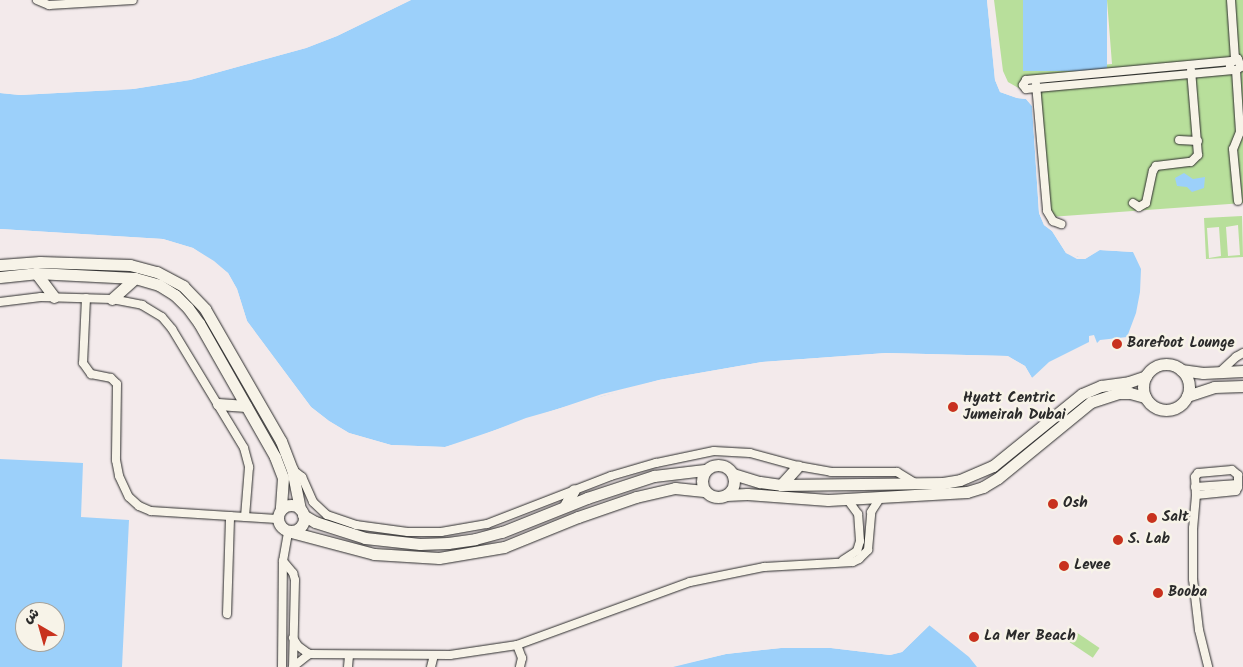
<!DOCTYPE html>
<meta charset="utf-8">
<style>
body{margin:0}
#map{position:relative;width:1243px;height:667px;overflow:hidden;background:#f3eaeb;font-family:Kalam,"Playpen Sans Arabic",sans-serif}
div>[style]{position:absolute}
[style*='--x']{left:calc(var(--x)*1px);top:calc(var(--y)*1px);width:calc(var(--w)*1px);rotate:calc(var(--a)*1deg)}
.green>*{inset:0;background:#b8df9b;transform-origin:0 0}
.water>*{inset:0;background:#9cd0fa;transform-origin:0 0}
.pier>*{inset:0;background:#f3eaeb}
.roads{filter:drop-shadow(0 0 1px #2b2b2b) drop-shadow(0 0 1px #2b2b2b)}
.street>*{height:8px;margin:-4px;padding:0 4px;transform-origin:4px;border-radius:4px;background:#f7f3e8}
.secondary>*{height:11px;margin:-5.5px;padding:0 5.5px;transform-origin:5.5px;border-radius:5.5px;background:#f7f3e8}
.secondary>.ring{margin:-5.5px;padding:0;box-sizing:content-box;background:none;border:11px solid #f7f3e8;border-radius:50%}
.dots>*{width:14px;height:14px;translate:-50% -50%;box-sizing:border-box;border:2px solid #f7f3e8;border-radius:50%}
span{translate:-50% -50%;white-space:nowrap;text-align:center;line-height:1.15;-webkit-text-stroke:5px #f7f3e8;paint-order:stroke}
.poi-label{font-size:15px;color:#2b2b2b;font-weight:700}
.left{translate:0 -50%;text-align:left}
.north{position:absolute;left:15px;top:602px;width:50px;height:50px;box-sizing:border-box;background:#f7f3e8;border:1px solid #a5a39c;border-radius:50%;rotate:322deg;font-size:14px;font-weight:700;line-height:20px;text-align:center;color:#2b2b2b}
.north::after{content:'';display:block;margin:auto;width:18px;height:22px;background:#c8321e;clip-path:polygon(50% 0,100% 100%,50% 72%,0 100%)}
</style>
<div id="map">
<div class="green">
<i style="clip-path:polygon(994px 0,1023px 0,1029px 71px,1112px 64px,1107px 0,1243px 0,1243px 203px,1050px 217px,1038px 92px,1022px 90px,1008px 82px,1003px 71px)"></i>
<i style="clip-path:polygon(evenodd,1242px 216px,1243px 257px,1206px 259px,1204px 218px,1242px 216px,1238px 225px,1240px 255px,1228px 256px,1226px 227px,1238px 225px,1242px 216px,1219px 227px,1221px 256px,1209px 258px,1207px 228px,1219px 227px)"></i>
<i style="left:1073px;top:630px;width:32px;height:12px;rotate:34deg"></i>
</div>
<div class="water">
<i style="clip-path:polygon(411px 0,987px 0,995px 80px,1000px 92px,1017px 98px,1026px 99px,1032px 106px,1039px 213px,1044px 225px,1052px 231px,1066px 253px,1085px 259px,1099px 250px,1133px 252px,1141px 269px,1140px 292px,1136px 313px,1127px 337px,1100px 340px,1097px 343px,1094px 335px,1089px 336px,1089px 342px,1049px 362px,1032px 378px,1025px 366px,1007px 356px,886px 353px,762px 362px,659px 380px,526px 418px,470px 440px,445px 447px,391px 445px,349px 433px,329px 421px,311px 407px,247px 321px,237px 289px,228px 273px,193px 248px,163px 239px,0 229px,0 93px,20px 95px,133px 89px,190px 80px,306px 48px,337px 36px)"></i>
<i style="left:1023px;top:0;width:84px;height:71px"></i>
<i style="clip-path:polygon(1184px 173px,1193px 179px,1205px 177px,1204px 188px,1192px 192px,1187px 187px,1177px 186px,1175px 178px)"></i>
<i style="clip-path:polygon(evenodd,0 459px,83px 463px,81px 517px,129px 520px,122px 667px,0 667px,0 459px,25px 612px,55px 612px,55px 642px,25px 642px,25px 612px)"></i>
<i style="clip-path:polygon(929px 625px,969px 657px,977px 667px,673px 667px,726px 654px,781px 648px,831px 648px,890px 655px,902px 652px)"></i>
</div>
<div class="pier">
<i style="clip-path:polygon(406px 0,411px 0,337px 36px,306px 48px,190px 80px,133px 89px,20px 95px,0 93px,0 90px,20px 92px,133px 86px,189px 78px,305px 46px,336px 34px)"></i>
<i style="clip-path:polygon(987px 0,989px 0,997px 80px,1002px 90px,1028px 96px,1035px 105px,1041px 212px,1046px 223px,1054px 229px,1068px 251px,1078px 257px,1084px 256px,1099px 247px,1134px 249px,1137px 254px,1133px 252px,1100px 250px,1085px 259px,1077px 259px,1066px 253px,1052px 231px,1044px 225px,1039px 213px,1032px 106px,1026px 99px,1017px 98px,1000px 92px,995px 80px)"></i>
<i style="clip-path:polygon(0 229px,163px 239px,193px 248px,214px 261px,228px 273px,237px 289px,247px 321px,311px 407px,329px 421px,349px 433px,391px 445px,445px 447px,602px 394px,659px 380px,762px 362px,886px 353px,1008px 356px,1025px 366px,1032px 378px,1044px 370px,1032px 381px,1024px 368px,1007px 359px,886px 355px,762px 364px,660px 382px,603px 396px,445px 450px,390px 447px,348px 435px,328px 423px,310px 408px,245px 323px,235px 290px,226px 275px,213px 263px,192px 250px,162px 241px,0 231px)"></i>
<i style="clip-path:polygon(930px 622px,932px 623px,902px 652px,890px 655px,831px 648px,781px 648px,726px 654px,670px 667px,690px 658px,726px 651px,781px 645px,831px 645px,890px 652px,900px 650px)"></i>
</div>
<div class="roads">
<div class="street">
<i style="--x:37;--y:0;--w:13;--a:23"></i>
<i style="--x:49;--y:5;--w:84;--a:-3.4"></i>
<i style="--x:1231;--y:0;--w:59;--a:86.1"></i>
<i style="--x:1231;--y:61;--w:206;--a:174.7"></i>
<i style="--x:1026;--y:80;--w:6;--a:121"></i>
<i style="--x:1023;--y:85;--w:5;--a:53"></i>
<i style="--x:1026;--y:89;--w:211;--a:-5.2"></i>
<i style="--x:1236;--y:70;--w:6;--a:-31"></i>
<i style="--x:1241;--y:67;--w:9;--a:-111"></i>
<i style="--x:1238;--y:59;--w:9;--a:153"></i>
<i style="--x:1230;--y:63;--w:4;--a:90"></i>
<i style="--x:1230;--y:67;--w:4;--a:45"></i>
<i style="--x:1236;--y:70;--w:62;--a:86.3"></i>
<i style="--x:1240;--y:132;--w:18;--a:112"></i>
<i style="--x:1233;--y:149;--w:52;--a:84.5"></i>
<i style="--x:1036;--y:84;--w:127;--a:85"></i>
<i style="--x:1047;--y:211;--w:12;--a:59"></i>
<i style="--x:1053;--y:221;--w:9;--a:21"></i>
<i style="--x:1179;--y:140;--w:19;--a:3"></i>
<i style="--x:1133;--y:203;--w:7;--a:34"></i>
<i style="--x:1139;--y:207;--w:8;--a:-30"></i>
<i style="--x:1146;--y:203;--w:33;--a:-78"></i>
<i style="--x:1153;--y:171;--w:6;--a:-59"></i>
<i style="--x:1156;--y:166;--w:35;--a:-7"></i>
<i style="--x:1191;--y:162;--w:10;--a:-45"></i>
<i style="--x:1198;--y:155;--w:85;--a:-94.7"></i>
<i style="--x:86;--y:298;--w:65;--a:92.6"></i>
<i style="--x:83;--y:363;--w:14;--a:54"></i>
<i style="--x:91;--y:374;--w:20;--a:11"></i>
<i style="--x:111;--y:378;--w:8;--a:45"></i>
<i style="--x:117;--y:384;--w:76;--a:90.8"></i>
<i style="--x:116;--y:460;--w:16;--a:79"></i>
<i style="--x:119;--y:476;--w:23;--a:65"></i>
<i style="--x:129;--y:497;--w:13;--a:42"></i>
<i style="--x:139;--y:506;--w:13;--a:23"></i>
<i style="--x:151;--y:511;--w:126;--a:3.6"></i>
<i style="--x:0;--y:302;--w:41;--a:-7"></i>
<i style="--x:41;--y:297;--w:71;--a:1.6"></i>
<i style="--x:112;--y:299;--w:31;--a:11"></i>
<i style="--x:142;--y:305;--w:23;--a:31"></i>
<i style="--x:162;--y:317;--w:16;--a:50"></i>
<i style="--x:172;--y:329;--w:139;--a:58.8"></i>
<i style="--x:244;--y:448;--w:20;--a:75"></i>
<i style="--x:249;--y:467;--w:50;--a:94.6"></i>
<i style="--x:1221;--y:371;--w:21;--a:-43"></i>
<i style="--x:1236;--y:357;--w:8;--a:-30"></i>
<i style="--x:292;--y:469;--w:13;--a:39"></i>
<i style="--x:302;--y:477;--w:27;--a:66"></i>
<i style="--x:313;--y:502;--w:19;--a:43"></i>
<i style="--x:327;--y:515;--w:31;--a:19"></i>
<i style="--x:356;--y:525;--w:52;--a:7.7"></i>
<i style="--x:408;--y:532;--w:33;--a:0"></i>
<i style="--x:441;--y:532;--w:47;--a:-9.9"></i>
<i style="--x:487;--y:524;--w:133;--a:-21.2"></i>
<i style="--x:611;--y:476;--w:47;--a:-16.1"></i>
<i style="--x:656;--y:463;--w:59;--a:-11.7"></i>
<i style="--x:714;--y:451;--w:36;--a:3"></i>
<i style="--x:750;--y:453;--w:50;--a:15.2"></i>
<i style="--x:798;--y:466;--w:34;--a:10"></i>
<i style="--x:831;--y:472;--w:66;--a:0"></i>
<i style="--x:897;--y:472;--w:21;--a:31"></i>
<i style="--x:1232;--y:470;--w:8;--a:40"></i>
<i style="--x:1238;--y:475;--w:12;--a:90"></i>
<i style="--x:1238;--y:487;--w:4;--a:117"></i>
<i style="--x:1236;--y:491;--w:40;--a:174.3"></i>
<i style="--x:1196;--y:495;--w:18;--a:-93"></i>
<i style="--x:1195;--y:477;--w:5;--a:-53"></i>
<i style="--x:1198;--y:473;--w:34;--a:-5"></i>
<i style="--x:1195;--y:487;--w:43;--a:-4"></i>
<i style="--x:1196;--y:495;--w:33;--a:95"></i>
<i style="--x:1193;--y:528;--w:51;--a:90"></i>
<i style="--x:1193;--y:579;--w:51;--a:83.3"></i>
<i style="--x:1199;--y:630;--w:38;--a:76"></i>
<i style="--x:843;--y:560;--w:17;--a:-33"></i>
<i style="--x:857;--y:551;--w:10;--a:-73"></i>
<i style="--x:860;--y:541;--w:27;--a:-94"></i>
<i style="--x:858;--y:514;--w:19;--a:-126"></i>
<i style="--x:283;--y:561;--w:16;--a:50"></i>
<i style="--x:293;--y:573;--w:7;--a:74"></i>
<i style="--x:295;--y:580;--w:87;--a:91.3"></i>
<i style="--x:227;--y:614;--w:98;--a:-88.2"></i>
<i style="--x:293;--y:638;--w:9;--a:58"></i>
<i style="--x:298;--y:646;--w:14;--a:36"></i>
<i style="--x:309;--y:654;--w:141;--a:0.4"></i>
<i style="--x:450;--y:655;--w:68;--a:-8.5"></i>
<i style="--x:517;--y:645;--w:184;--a:-20"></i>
<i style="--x:690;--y:582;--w:76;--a:-11.5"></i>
<i style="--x:764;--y:567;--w:89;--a:-3.2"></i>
<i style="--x:853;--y:562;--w:7;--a:-27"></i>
<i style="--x:859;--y:559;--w:13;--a:-45"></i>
<i style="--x:868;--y:550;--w:38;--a:-85"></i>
<i style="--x:871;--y:512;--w:17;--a:-57"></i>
<i style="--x:517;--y:645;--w:14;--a:69"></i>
<i style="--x:522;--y:658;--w:9;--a:103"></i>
<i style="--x:282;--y:667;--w:106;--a:-89.5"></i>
<i style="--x:283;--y:561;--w:29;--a:-80"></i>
<i style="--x:293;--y:667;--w:21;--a:-39"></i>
<i style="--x:348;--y:667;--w:12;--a:-85"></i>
<i style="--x:431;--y:667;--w:12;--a:-76"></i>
</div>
<div class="secondary">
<i style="--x:0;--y:265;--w:40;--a:-4.3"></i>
<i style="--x:40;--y:262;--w:90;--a:1.9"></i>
<i style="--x:130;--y:265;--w:28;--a:15"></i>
<i style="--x:157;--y:272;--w:30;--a:28"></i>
<i style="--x:183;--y:286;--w:32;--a:46"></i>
<i style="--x:205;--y:309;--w:152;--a:60.1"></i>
<i style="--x:281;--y:441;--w:30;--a:69"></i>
<i style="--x:292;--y:469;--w:41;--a:78.7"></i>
<i style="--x:36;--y:273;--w:30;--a:53"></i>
<i style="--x:0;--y:277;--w:36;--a:-6"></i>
<i style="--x:36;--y:273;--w:99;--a:2.9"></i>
<i style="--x:135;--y:278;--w:25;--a:16"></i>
<i style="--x:159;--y:285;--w:19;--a:32"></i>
<i style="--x:175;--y:295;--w:18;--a:45"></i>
<i style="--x:188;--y:308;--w:19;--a:54"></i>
<i style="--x:199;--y:323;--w:154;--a:60.4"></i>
<i style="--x:275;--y:457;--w:22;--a:69"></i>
<i style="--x:283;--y:478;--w:31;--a:94"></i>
<i style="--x:112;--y:299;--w:31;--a:-42"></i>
<i class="ring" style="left:1143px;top:364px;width:35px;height:35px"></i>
<i style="--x:1181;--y:370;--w:22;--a:8"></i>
<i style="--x:1203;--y:373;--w:40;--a:-2.9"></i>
<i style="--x:1187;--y:396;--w:28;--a:-18"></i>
<i style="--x:1214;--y:387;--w:29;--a:-2"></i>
<i style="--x:218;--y:404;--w:28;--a:4"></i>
<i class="ring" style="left:702px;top:465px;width:21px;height:21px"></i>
<i style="--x:733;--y:474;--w:28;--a:17"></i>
<i style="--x:760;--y:482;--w:21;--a:8"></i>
<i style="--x:781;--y:485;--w:162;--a:-0.7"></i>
<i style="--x:943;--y:483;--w:17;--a:-10"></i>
<i style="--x:960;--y:480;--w:36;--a:-23"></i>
<i style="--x:993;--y:466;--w:114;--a:-39"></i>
<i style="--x:1082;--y:394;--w:21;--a:-23"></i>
<i style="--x:1101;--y:386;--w:28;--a:-8"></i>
<i style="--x:1129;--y:382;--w:18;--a:-19"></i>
<i style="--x:781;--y:485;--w:25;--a:-48"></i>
<i style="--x:726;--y:495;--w:21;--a:-3"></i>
<i style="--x:747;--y:494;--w:81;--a:4.2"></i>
<i style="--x:828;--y:500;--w:139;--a:-3.3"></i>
<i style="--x:967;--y:492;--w:17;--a:-17"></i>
<i style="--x:983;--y:487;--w:17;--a:-31"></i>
<i style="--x:998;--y:478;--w:120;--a:-39.3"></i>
<i style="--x:1091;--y:402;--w:29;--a:-18"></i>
<i style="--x:1119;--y:393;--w:11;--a:0"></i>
<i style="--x:1130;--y:393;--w:16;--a:15"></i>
<i class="ring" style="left:278px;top:505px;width:15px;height:15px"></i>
<i style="--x:565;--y:506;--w:18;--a:-61"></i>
<i style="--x:303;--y:515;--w:14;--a:30"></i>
<i style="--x:315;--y:522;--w:52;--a:17.7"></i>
<i style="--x:365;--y:538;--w:55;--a:6.2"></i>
<i style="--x:420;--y:544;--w:28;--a:-2"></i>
<i style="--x:448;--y:543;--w:27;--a:-8"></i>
<i style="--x:475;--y:539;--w:28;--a:-15"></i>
<i style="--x:502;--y:532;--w:92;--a:-21.8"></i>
<i style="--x:587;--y:498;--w:71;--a:-18.2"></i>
<i style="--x:654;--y:476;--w:51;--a:-6.7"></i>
<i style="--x:291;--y:532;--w:86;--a:14.8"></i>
<i style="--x:374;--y:554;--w:65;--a:3.5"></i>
<i style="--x:439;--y:558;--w:66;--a:-9.6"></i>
<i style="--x:504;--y:547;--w:80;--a:-22.1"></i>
<i style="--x:578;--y:517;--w:61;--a:-19"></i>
<i style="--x:636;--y:497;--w:40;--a:-13"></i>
<i style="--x:675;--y:488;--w:29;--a:6"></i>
</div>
</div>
<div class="dots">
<i style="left:1117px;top:344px;background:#c8321e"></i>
<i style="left:953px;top:407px;background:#c8321e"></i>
<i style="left:1053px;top:504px;background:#c8321e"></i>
<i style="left:1152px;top:518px;background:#c8321e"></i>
<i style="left:1118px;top:540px;background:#c8321e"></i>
<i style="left:1064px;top:566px;background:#c8321e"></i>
<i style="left:1158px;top:593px;background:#c8321e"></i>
<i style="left:974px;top:637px;background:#c8321e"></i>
</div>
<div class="poi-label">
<span class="left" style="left:1127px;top:344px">Barefoot Lounge</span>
<span class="left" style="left:963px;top:407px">Hyatt Centric<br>Jumeirah Dubai</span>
<span class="left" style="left:1063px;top:504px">Osh</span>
<span class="left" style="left:1162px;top:518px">Salt</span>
<span class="left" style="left:1128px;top:540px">S. Lab</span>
<span class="left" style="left:1074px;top:566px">Levee</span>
<span class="left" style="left:1168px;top:593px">Booba</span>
<span class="left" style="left:984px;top:637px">La Mer Beach</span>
</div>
<div class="north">ش</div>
</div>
